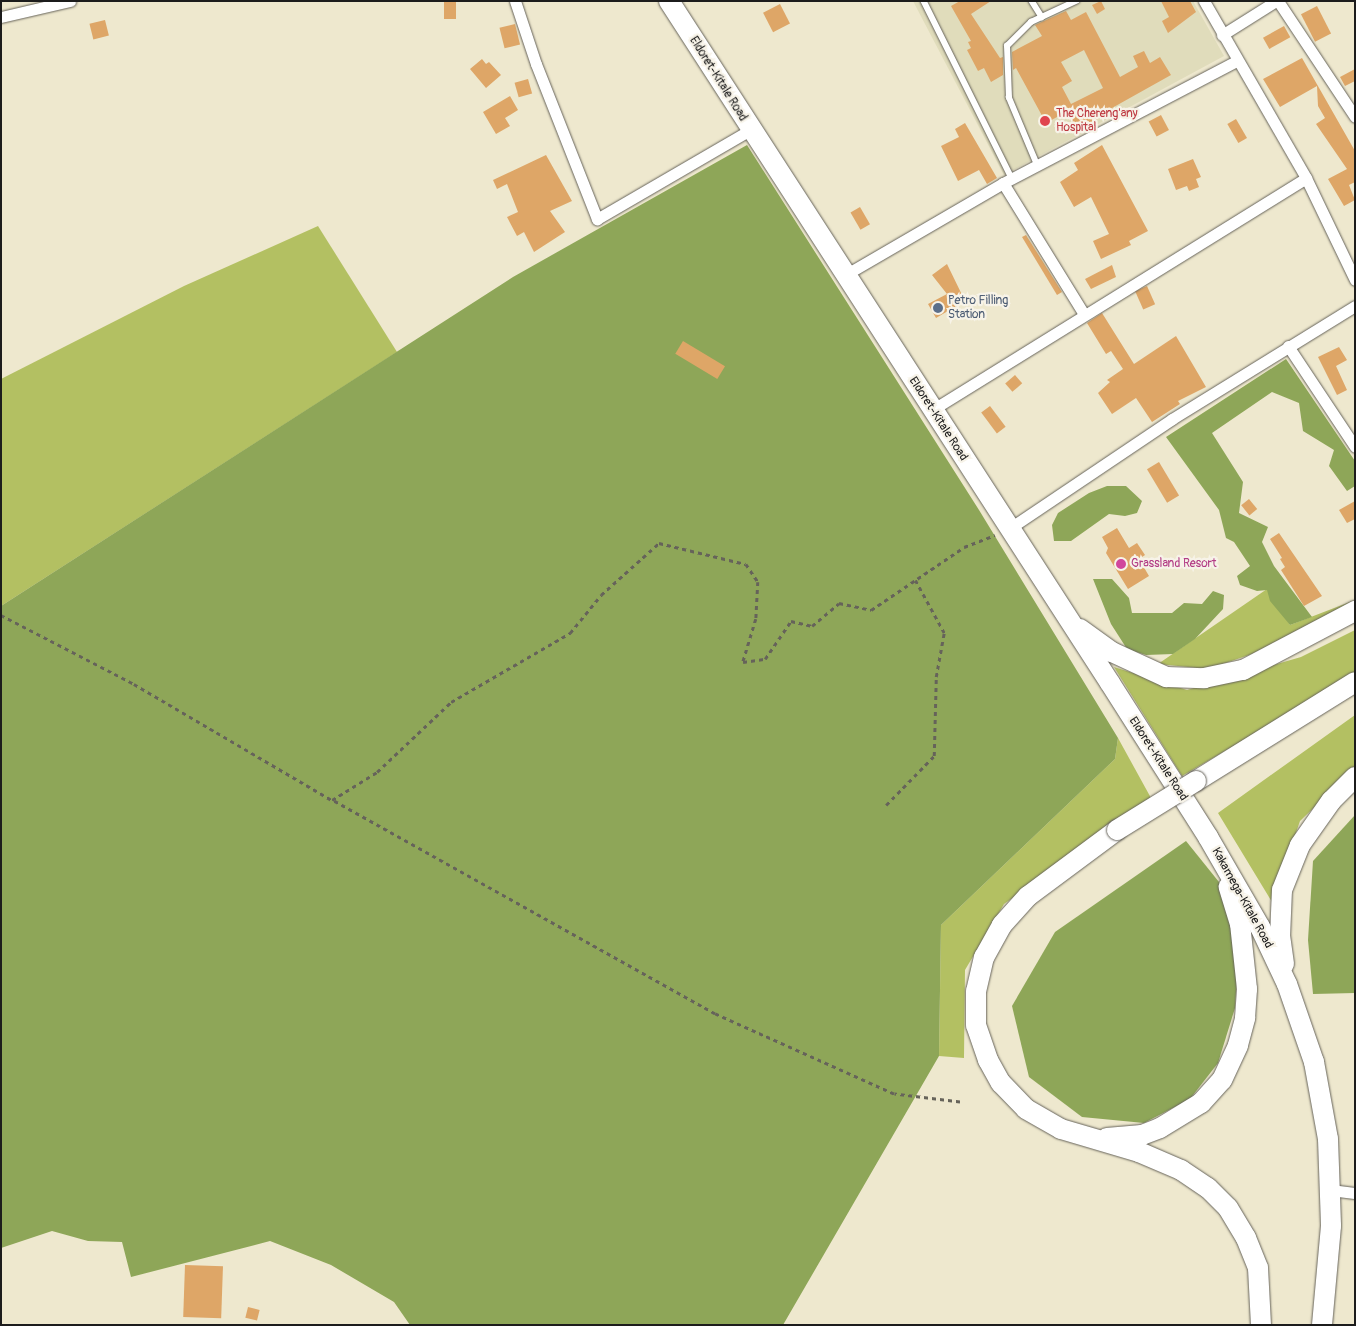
<!DOCTYPE html>
<style>
body{margin:0}
#map{position:relative;width:1356px;height:1326px;overflow:hidden;background:#eee8ce;font-family:Pangolin,sans-serif}
div>[style]{position:absolute}
[style*='--x']{left:calc(var(--x)*1px);top:calc(var(--y)*1px);width:calc(var(--w)*1px);rotate:calc(var(--a)*1deg)}
.built>*{inset:0;background:#e0dcbb}
.green>*{inset:0;background:#b3c062}
.forest>*{inset:0;background:#8ea658}
.building>*{inset:0;background:#dea667;transform-origin:0 0}
.path>*{height:2.5px;margin-top:-1.25px;transform-origin:0;background:repeating-linear-gradient(90deg,#66635a 0 4px,transparent 0 8px)}
.roads{filter:drop-shadow(0 0 1px #66635a) drop-shadow(0 0 1px #66635a)}
.service>*{height:5.5px;margin:-2.75px;padding:0 2.75px;transform-origin:2.75px;border-radius:2.75px;background:#fff}
.minor>*{height:11px;margin:-5.5px;padding:0 5.5px;transform-origin:5.5px;border-radius:5.5px;background:#fff}
.trunk>*{height:20px;margin:-10px;padding:0 10px;transform-origin:10px;border-radius:10px;background:#fff}
.bridges{filter:drop-shadow(0 0 1px #66635a) drop-shadow(0 0 1px #66635a)}
.trunk-bridge>*{height:20px;margin:-10px;padding:0 10px;transform-origin:10px;border-radius:10px;background:#fff}
.dots>*{width:14px;height:14px;translate:-50% -50%;box-sizing:border-box;border:2px solid #f7f3e8;border-radius:50%}
span{translate:-50% -50%;white-space:nowrap;text-align:center;line-height:1.15;-webkit-text-stroke:4.5px #f7f3e8;paint-order:stroke}
.street-label{font-size:12px;color:#1c1c1c}
.health-label{font-size:12px;color:#be3a42}
.left{translate:0 -50%;text-align:left}
.service-label{font-size:12px;color:#4e5e75}
.hotel-label{font-size:12px;color:#b23c85}
.frame{position:absolute;inset:0;border:2px solid #1c1c1c;pointer-events:none}
</style>
<div id="map">
<div class="built">
<i style="clip-path:polygon(913px 1px,1193px 1px,1224px 56px,1004px 175px)"></i>
</div>
<div class="green">
<i style="clip-path:polygon(318px 226px,397px 352px,1px 606px,1px 379px,184px 286px)"></i>
<i style="clip-path:polygon(1267px 589px,1290px 625px,1355px 600px,1252px 654px,1208px 669px,1158px 664px)"></i>
<i style="clip-path:polygon(1355px 630px,1355px 675px,1182px 776px,1114px 667px,1187px 690px,1301px 657px)"></i>
<i style="clip-path:polygon(1355px 715px,1355px 768px,1300px 821px,1272px 902px,1218px 813px)"></i>
<i style="clip-path:polygon(1118px 738px,1151px 798px,1004px 904px,965px 970px,964px 1058px,939px 1056px,941px 925px,1115px 759px)"></i>
</div>
<div class="forest">
<i style="clip-path:polygon(747px 145px,979px 510px,1118px 738px,1115px 759px,941px 925px,939px 1056px,783px 1325px,410px 1325px,394px 1302px,331px 1265px,270px 1241px,131px 1277px,122px 1242px,88px 1241px,52px 1231px,1px 1248px,1px 606px,513px 277px)"></i>
<i style="clip-path:polygon(1286px 359px,1355px 461px,1355px 486px,1347px 491px,1329px 466px,1334px 450px,1303px 431px,1299px 403px,1272px 392px,1212px 433px,1243px 482px,1239px 513px,1268px 527px,1262px 542px,1274px 566px,1312px 617px,1290px 625px,1270px 601px,1267px 590px,1257px 591px,1240px 585px,1237px 576px,1250px 566px,1234px 542px,1226px 538px,1219px 510px,1166px 437px)"></i>
<i style="clip-path:polygon(1107px 486px,1126px 486px,1142px 501px,1137px 513px,1125px 516px,1109px 514px,1071px 541px,1054px 541px,1052px 525px,1058px 513px,1089px 493px)"></i>
<i style="clip-path:polygon(1093px 579px,1112px 579px,1129px 598px,1132px 613px,1172px 613px,1184px 603px,1202px 604px,1213px 591px,1224px 595px,1223px 609px,1195px 639px,1173px 654px,1146px 655px,1127px 649px,1111px 624px)"></i>
<i style="clip-path:polygon(1355px 815px,1355px 993px,1313px 994px,1308px 940px,1313px 861px)"></i>
<i style="clip-path:polygon(1186px 841px,1223px 887px,1238px 961px,1235px 1008px,1218px 1063px,1190px 1099px,1144px 1123px,1082px 1117px,1029px 1077px,1012px 1006px,1055px 932px)"></i>
</div>
<div class="building">
<i style="left:444px;top:1px;width:12px;height:18px"></i>
<i style="clip-path:polygon(960px 1px,991px 1px,971px 14px,1000px 58px,1003px 57px,1003px 75px,991px 82px,984px 68px,978px 71px,967px 50px,971px 48px,968px 42px,971px 41px,951px 6px)"></i>
<i style="clip-path:polygon(1101px 1px,1105px 9px,1097px 14px,1092px 5px)"></i>
<i style="clip-path:polygon(1161px 1px,1190px 1px,1196px 12px,1168px 33px,1162px 21px,1169px 17px)"></i>
<i style="left:780px;top:4px;width:22px;height:19px;rotate:63deg"></i>
<i style="left:1317px;top:6px;width:31px;height:18px;rotate:63deg"></i>
<i style="clip-path:polygon(evenodd,1066px 11px,1071px 20px,1086px 12px,1120px 77px,1138px 67px,1133px 56px,1144px 51px,1150px 63px,1160px 57px,1171px 75px,1112px 108px,1114px 111px,1077px 129px,1068px 111px,1046px 123px,1016px 68px,1013px 70px,1012px 52px,1042px 36px,1035px 25px,1066px 11px,1084px 50px,1103px 88px,1071px 104px,1062px 87px,1072px 81px,1061px 62px,1084px 50px)"></i>
<i style="left:105px;top:20px;width:16px;height:16px;rotate:76deg"></i>
<i style="left:515px;top:24px;width:21px;height:16px;rotate:76deg"></i>
<i style="left:1284px;top:26px;width:13px;height:24px;rotate:61deg"></i>
<i style="clip-path:polygon(1302px 58px,1355px 151px,1355px 182px,1349px 185px,1355px 200px,1344px 206px,1328px 179px,1347px 169px,1316px 124px,1325px 118px,1318px 106px,1317px 86px,1280px 107px,1263px 79px)"></i>
<i style="clip-path:polygon(482px 59px,486px 64px,489px 62px,501px 75px,486px 88px,470px 69px)"></i>
<i style="clip-path:polygon(1355px 69px,1355px 81px,1345px 86px,1340px 77px)"></i>
<i style="left:528px;top:79px;width:15px;height:14px;rotate:74deg"></i>
<i style="clip-path:polygon(510px 96px,518px 110px,505px 118px,510px 126px,496px 134px,483px 112px)"></i>
<i style="left:1161px;top:115px;width:17px;height:14px;rotate:62deg"></i>
<i style="left:1236px;top:119px;width:22px;height:10px;rotate:60deg"></i>
<i style="clip-path:polygon(965px 123px,997px 178px,987px 184px,979px 170px,958px 181px,941px 146px,959px 137px,955px 129px)"></i>
<i style="clip-path:polygon(1102px 145px,1148px 231px,1129px 241px,1131px 245px,1101px 259px,1093px 241px,1109px 234px,1091px 197px,1074px 207px,1060px 182px,1078px 170px,1074px 163px)"></i>
<i style="clip-path:polygon(546px 155px,572px 201px,550px 211px,565px 232px,534px 252px,524px 232px,517px 236px,507px 217px,518px 212px,507px 184px,497px 189px,493px 180px)"></i>
<i style="clip-path:polygon(1193px 159px,1201px 177px,1196px 179px,1199px 187px,1189px 191px,1187px 186px,1176px 190px,1168px 169px)"></i>
<i style="left:860px;top:207px;width:20px;height:11px;rotate:60deg"></i>
<i style="clip-path:polygon(1026px 235px,1062px 292px,1057px 295px,1022px 237px)"></i>
<i style="clip-path:polygon(947px 264px,965px 301px,936px 318px,928px 304px,947px 294px,932px 275px)"></i>
<i style="clip-path:polygon(1112px 265px,1116px 277px,1091px 289px,1085px 279px)"></i>
<i style="left:1147px;top:286px;width:20px;height:13px;rotate:66deg"></i>
<i style="clip-path:polygon(1102px 313px,1134px 364px,1176px 336px,1206px 387px,1178px 401px,1180px 404px,1152px 422px,1136px 398px,1112px 414px,1098px 393px,1110px 382px,1107px 380px,1123px 369px,1111px 351px,1106px 354px,1087px 323px)"></i>
<i style="left:683px;top:341px;width:49px;height:15px;rotate:31deg"></i>
<i style="clip-path:polygon(1339px 347px,1347px 360px,1336px 366px,1347px 390px,1337px 395px,1318px 357px)"></i>
<i style="left:1015px;top:375px;width:11px;height:13px;rotate:49deg"></i>
<i style="left:990px;top:406px;width:26px;height:11px;rotate:53deg"></i>
<i style="left:1159px;top:462px;width:39px;height:14px;rotate:59deg"></i>
<i style="left:1249px;top:499px;width:13px;height:10px;rotate:51deg"></i>
<i style="clip-path:polygon(1355px 501px,1355px 519px,1347px 523px,1339px 510px)"></i>
<i style="clip-path:polygon(1117px 528px,1129px 548px,1137px 543px,1145px 555px,1139px 559px,1149px 576px,1128px 589px,1106px 553px,1108px 548px,1102px 537px)"></i>
<i style="clip-path:polygon(1279px 533px,1322px 596px,1304px 606px,1281px 570px,1285px 567px,1280px 559px,1282px 558px,1270px 539px)"></i>
<i style="left:185px;top:1265px;width:38px;height:52px;rotate:2deg"></i>
<i style="left:248px;top:1307px;width:12px;height:11px;rotate:14deg"></i>
</div>
<div class="path">
<i style="--x:1;--y:615;--w:150;--a:27.4"></i>
<i style="--x:134;--y:684;--w:229;--a:30.4"></i>
<i style="--x:886;--y:805;--w:69;--a:-45.6"></i>
<i style="--x:934;--y:756;--w:79;--a:-88.5"></i>
<i style="--x:936;--y:677;--w:45;--a:-79.7"></i>
<i style="--x:944;--y:633;--w:60;--a:-118.7"></i>
<i style="--x:960;--y:1102;--w:66;--a:-173.1"></i>
<i style="--x:894;--y:1094;--w:196;--a:-155.9"></i>
<i style="--x:715;--y:1014;--w:439;--a:-150.8"></i>
<i style="--x:332;--y:800;--w:53;--a:-31.9"></i>
<i style="--x:377;--y:772;--w:102;--a:-43.4"></i>
<i style="--x:451;--y:702;--w:138;--a:-30.1"></i>
<i style="--x:570;--y:633;--w:49;--a:-50.8"></i>
<i style="--x:601;--y:595;--w:78;--a:-41.9"></i>
<i style="--x:659;--y:543;--w:89;--a:13.6"></i>
<i style="--x:746;--y:564;--w:22;--a:56"></i>
<i style="--x:758;--y:582;--w:37;--a:93"></i>
<i style="--x:756;--y:619;--w:45;--a:106.8"></i>
<i style="--x:743;--y:662;--w:22;--a:-8"></i>
<i style="--x:765;--y:659;--w:46;--a:-55.6"></i>
<i style="--x:791;--y:621;--w:22;--a:13"></i>
<i style="--x:812;--y:626;--w:35;--a:-40"></i>
<i style="--x:839;--y:603;--w:33;--a:12"></i>
<i style="--x:871;--y:610;--w:112;--a:-34.1"></i>
<i style="--x:964;--y:547;--w:33;--a:-21"></i>
</div>
<div class="roads">
<div class="service">
<i style="--x:924;--y:1;--w:198;--a:63.6"></i>
<i style="--x:1032;--y:1;--w:19;--a:58"></i>
<i style="--x:1037;--y:165;--w:73;--a:-112.7"></i>
<i style="--x:1009;--y:98;--w:52;--a:-92.2"></i>
<i style="--x:1007;--y:46;--w:34;--a:-45"></i>
<i style="--x:1031;--y:22;--w:50;--a:-25"></i>
</div>
<div class="minor">
<i style="--x:515;--y:1;--w:66;--a:71.6"></i>
<i style="--x:536;--y:64;--w:167;--a:68.5"></i>
<i style="--x:597;--y:219;--w:177;--a:-30.2"></i>
<i style="--x:1204;--y:1;--w:204;--a:60"></i>
<i style="--x:1306;--y:178;--w:113;--a:64.3"></i>
<i style="--x:1278;--y:1;--w:139;--a:56.4"></i>
<i style="--x:1;--y:17;--w:71;--a:-13.1"></i>
<i style="--x:1222;--y:35;--w:64;--a:-32.2"></i>
<i style="--x:1003;--y:183;--w:154;--a:58.3"></i>
<i style="--x:845;--y:275;--w:183;--a:-30.2"></i>
<i style="--x:1003;--y:183;--w:263;--a:-27.6"></i>
<i style="--x:1288;--y:346;--w:121;--a:56.4"></i>
<i style="--x:932;--y:410;--w:440;--a:-31.8"></i>
<i style="--x:1010;--y:528;--w:195;--a:-33.9"></i>
<i style="--x:1172;--y:419;--w:215;--a:-31.7"></i>
<i style="--x:1330;--y:1190;--w:25;--a:7"></i>
</div>
<div class="trunk">
<i style="--x:669;--y:1;--w:812;--a:57.11"></i>
<i style="--x:1110;--y:683;--w:183;--a:57.5"></i>
<i style="--x:1208;--y:837;--w:104;--a:60"></i>
<i style="--x:1260;--y:927;--w:63;--a:64.7"></i>
<i style="--x:1287;--y:984;--w:83;--a:70.9"></i>
<i style="--x:1314;--y:1062;--w:78;--a:79.7"></i>
<i style="--x:1328;--y:1139;--w:87;--a:88"></i>
<i style="--x:1331;--y:1226;--w:99;--a:95.2"></i>
<i style="--x:1080;--y:629;--w:39;--a:36"></i>
<i style="--x:1112;--y:652;--w:60;--a:24.8"></i>
<i style="--x:1166;--y:677;--w:38;--a:2"></i>
<i style="--x:1204;--y:678;--w:40;--a:-12"></i>
<i style="--x:1243;--y:670;--w:127;--a:-27.8"></i>
<i style="--x:1196;--y:781;--w:187;--a:-31.9"></i>
<i style="--x:1117;--y:830;--w:111;--a:143.4"></i>
<i style="--x:1028;--y:896;--w:39;--a:132"></i>
<i style="--x:1002;--y:925;--w:37;--a:119"></i>
<i style="--x:984;--y:957;--w:35;--a:103"></i>
<i style="--x:976;--y:991;--w:34;--a:90"></i>
<i style="--x:976;--y:1025;--w:37;--a:71"></i>
<i style="--x:988;--y:1060;--w:26;--a:61"></i>
<i style="--x:1001;--y:1083;--w:36;--a:46"></i>
<i style="--x:1026;--y:1109;--w:40;--a:29.7"></i>
<i style="--x:1061;--y:1129;--w:81;--a:16.4"></i>
<i style="--x:1139;--y:1152;--w:46;--a:23.2"></i>
<i style="--x:1181;--y:1170;--w:32;--a:34"></i>
<i style="--x:1208;--y:1188;--w:28;--a:45"></i>
<i style="--x:1228;--y:1208;--w:35;--a:59"></i>
<i style="--x:1246;--y:1238;--w:32;--a:68"></i>
<i style="--x:1258;--y:1268;--w:57;--a:87"></i>
<i style="--x:1284;--y:964;--w:27;--a:-98"></i>
<i style="--x:1280;--y:937;--w:47;--a:-87.6"></i>
<i style="--x:1282;--y:890;--w:48;--a:-68.2"></i>
<i style="--x:1300;--y:845;--w:54;--a:-54.8"></i>
<i style="--x:1331;--y:801;--w:34;--a:-45"></i>
<i style="--x:1107;--y:1138;--w:35;--a:-5"></i>
<i style="--x:1142;--y:1135;--w:19;--a:-21"></i>
<i style="--x:1160;--y:1128;--w:48;--a:-31.4"></i>
<i style="--x:1201;--y:1103;--w:31;--a:-48"></i>
<i style="--x:1222;--y:1080;--w:38;--a:-65"></i>
<i style="--x:1238;--y:1045;--w:28;--a:-75"></i>
<i style="--x:1245;--y:1018;--w:29;--a:-86"></i>
<i style="--x:1247;--y:989;--w:65;--a:-96.1"></i>
<i style="--x:1240;--y:924;--w:39;--a:-107"></i>
</div>
</div>
<div class="bridges">
<div class="trunk-bridge">
<i style="--x:1117;--y:830;--w:93;--a:-31.8"></i>
</div>
</div>
<div class="dots">
<i style="left:1045px;top:121px;background:#e0444e"></i>
<i style="left:938px;top:308px;background:#5c6f8a"></i>
<i style="left:1121px;top:564px;background:#d1479c"></i>
</div>
<div class="street-label">
<span style="left:718px;top:79px;rotate:58deg">Eldoret-Kitale Road</span>
<span style="left:938px;top:419px;rotate:57deg">Eldoret-Kitale Road</span>
<span style="left:1158px;top:759px;rotate:57deg">Eldoret-Kitale Road</span>
<span style="left:1242px;top:898px;rotate:61deg">Kakamega-Kitale Road</span>
</div>
<div class="health-label">
<span class="left" style="left:1056px;top:121px">The Chereng'any<br>Hospital</span>
</div>
<div class="service-label">
<span class="left" style="left:948px;top:308px">Petro Filling<br>Station</span>
</div>
<div class="hotel-label">
<span class="left" style="left:1131px;top:564px">Grassland Resort</span>
</div>
<div class="frame"></div>
</div>
